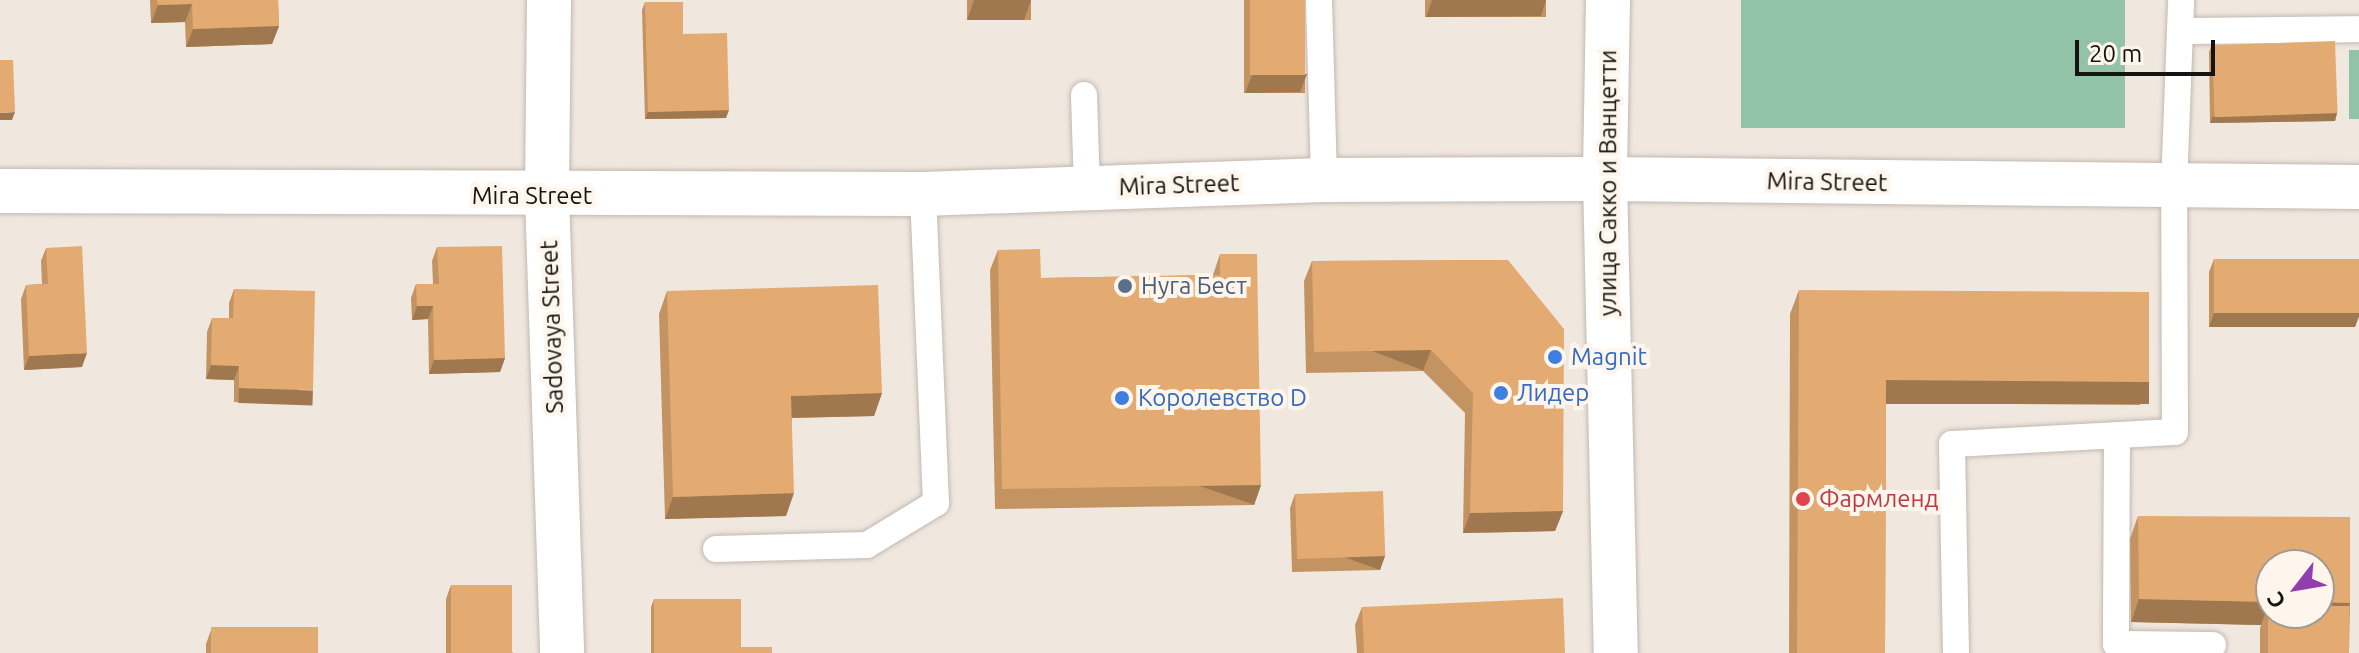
<!DOCTYPE html>
<meta charset="utf-8">
<style>
body{margin:0}
#map{position:relative;width:2359px;height:653px;overflow:hidden;background:#f0e7df;font-family:Ubuntu,sans-serif}
div>[style]{position:absolute}
[style*='--x']{left:calc(var(--x)*1px);top:calc(var(--y)*1px);width:calc(var(--w)*1px);rotate:calc(var(--a)*1deg)}
.green>*{inset:0;background:#92c3a8;transform-origin:0 0}
.roads{filter:drop-shadow(0 0 2px #c1b9b1) drop-shadow(0 0 2px #c1b9b1)}
.service>*{height:26px;margin:-13px;padding:0 13px;transform-origin:13px;border-radius:13px;background:#fff}
.minor>*{height:44px;margin:-22px;padding:0 22px;transform-origin:22px;border-radius:22px;background:#fff}
.tertiary>*{height:44px;margin:-22px;padding:0 22px;transform-origin:22px;border-radius:22px;background:#fff}
.secondary>*{height:44px;margin:-22px;padding:0 22px;transform-origin:22px;border-radius:22px;background:#fff}
.wall>*{inset:0;background:#c39362;transform-origin:0 0}
.shaded-wall>*{inset:0;background:#9f7850;transform-origin:0 0}
.building>*{inset:0;background:#e3ab72;transform-origin:0 0}
.dots>*{width:22px;height:22px;translate:-50% -50%;box-sizing:border-box;border:4px solid #fef5ec;border-radius:50%}
span{translate:-50% -50%;white-space:nowrap;text-align:center;line-height:1.15;-webkit-text-stroke:8px #fef5ec;paint-order:stroke}
.street-label{font-size:24px;color:#161411}
.service-label{font-size:24px;color:#4e5e75}
.left{translate:0 -50%;text-align:left}
.shop-label{font-size:24px;color:#366cbe}
.health-label{font-size:24px;color:#be3a42}
.north{position:absolute;left:2255px;top:549px;width:80px;height:80px;box-sizing:border-box;background:#fef5ec;border:2px solid #a19b94;border-radius:50%;rotate:239deg;font-size:22px;font-weight:700;line-height:32px;text-align:center;color:#161411}
.north::after{content:'';display:block;margin:auto;width:28px;height:36px;background:#913faf;clip-path:polygon(50% 0,100% 100%,50% 72%,0 100%)}
.scale{position:absolute;left:2075px;top:40px;width:140px;height:36px;box-sizing:border-box;border:4px solid #161411;border-top:0;padding-left:10px;font-size:24px;line-height:28px;white-space:nowrap;color:#161411;-webkit-text-stroke:6px #fef5ec;paint-order:stroke}
</style>
<div id="map">
<div class="green">
<i style="left:1741px;top:0;width:384px;height:128px"></i>
<i style="left:2349px;top:50px;width:10px;height:69px"></i>
</div>
<div class="roads">
<div class="service">
<i style="--x:1319;--y:0;--w:180;--a:88.4"></i>
<i style="--x:2181;--y:31;--w:178;--a:-0.6"></i>
<i style="--x:1084;--y:95;--w:93;--a:88.2"></i>
<i style="--x:2117;--y:436;--w:208;--a:90.3"></i>
<i style="--x:2116;--y:644;--w:97;--a:0.6"></i>
<i style="--x:716;--y:549;--w:151;--a:-1.5"></i>
<i style="--x:867;--y:545;--w:81;--a:-31.3"></i>
<i style="--x:936;--y:503;--w:309;--a:-92.4"></i>
<i style="--x:1956;--y:653;--w:209;--a:-91.1"></i>
<i style="--x:1952;--y:444;--w:223;--a:-3.1"></i>
<i style="--x:2175;--y:432;--w:246;--a:-90.2"></i>
<i style="--x:2174;--y:186;--w:186;--a:-87.8"></i>
</div>
<div class="minor">
<i style="--x:549;--y:0;--w:196;--a:90.6"></i>
<i style="--x:547;--y:196;--w:457;--a:88.1"></i>
</div>
<div class="tertiary">
<i style="--x:1608;--y:0;--w:179;--a:91"></i>
<i style="--x:1605;--y:179;--w:474;--a:88.7"></i>
</div>
<div class="secondary">
<i style="--x:0;--y:191;--w:923;--a:0.19"></i>
<i style="--x:923;--y:194;--w:401;--a:-2"></i>
<i style="--x:1324;--y:180;--w:281;--a:-0.2"></i>
<i style="--x:1605;--y:179;--w:754;--a:0.61"></i>
</div>
</div>
<div class="wall">
<i style="clip-path:polygon(150px 0,278px 0,279px 26px,272px 44px,186px 47px,185px 22px,151px 23px)"></i>
<i style="left:967px;top:0;width:64px;height:20px"></i>
<i style="left:1244px;top:0;width:61px;height:93px"></i>
<i style="left:1425px;top:0;width:121px;height:17px"></i>
<i style="clip-path:polygon(645px 2px,683px 34px,726px 118px,645px 119px,642px 10px)"></i>
<i style="clip-path:polygon(2212px 44px,2337px 113px,2335px 121px,2210px 123px,2209px 52px)"></i>
<i style="clip-path:polygon(437px 247px,505px 358px,500px 372px,429px 374px,428px 319px,412px 320px,411px 298px,416px 284px,433px 284px,432px 261px)"></i>
<i style="clip-path:polygon(46px 248px,82px 367px,24px 370px,21px 299px,26px 285px,42px 284px,41px 261px)"></i>
<i style="clip-path:polygon(998px 250px,1041px 278px,1213px 275px,1220px 254px,1261px 485px,1254px 505px,995px 509px,990px 270px)"></i>
<i style="clip-path:polygon(2214px 259px,2359px 259px,2359px 316px,2355px 327px,2209px 327px,2209px 272px)"></i>
<i style="clip-path:polygon(1508px 260px,1563px 511px,1555px 531px,1463px 533px,1465px 413px,1423px 371px,1306px 373px,1304px 281px,1312px 261px)"></i>
<i style="clip-path:polygon(234px 289px,308px 404px,234px 402px,234px 380px,206px 379px,207px 332px,212px 318px,229px 318px,229px 303px)"></i>
<i style="clip-path:polygon(1799px 290px,2149px 382px,2140px 405px,1886px 403px,1885px 653px,1789px 653px,1790px 314px)"></i>
<i style="clip-path:polygon(667px 291px,882px 393px,874px 416px,792px 418px,786px 516px,665px 519px,659px 314px)"></i>
<i style="clip-path:polygon(1295px 494px,1385px 556px,1380px 570px,1292px 572px,1290px 508px)"></i>
<i style="clip-path:polygon(2138px 516px,2350px 603px,2349px 653px,2260px 653px,2260px 629px,2261px 625px,2131px 622px,2130px 539px)"></i>
<i style="clip-path:polygon(451px 585px,513px 653px,446px 653px,446px 599px)"></i>
<i style="clip-path:polygon(654px 599px,741px 647px,772px 653px,651px 653px,651px 607px)"></i>
<i style="clip-path:polygon(1362px 607px,1565px 653px,1357px 653px,1355px 625px)"></i>
<i style="clip-path:polygon(211px 630px,318px 653px,206px 653px,206px 644px)"></i>
</div>
<div class="shaded-wall">
<i style="clip-path:polygon(974px 0,1031px 0,1024px 20px,967px 20px)"></i>
<i style="clip-path:polygon(1432px 0,1546px 0,1541px 16px,1426px 17px)"></i>
<i style="clip-path:polygon(192px 4px,185px 22px,151px 23px,158px 5px)"></i>
<i style="clip-path:polygon(279px 26px,272px 44px,186px 47px,193px 29px)"></i>
<i style="clip-path:polygon(1307px 74px,1300px 92px,1245px 93px,1252px 75px)"></i>
<i style="clip-path:polygon(729px 110px,726px 118px,645px 119px,648px 112px)"></i>
<i style="clip-path:polygon(15px 112px,12px 120px,0 120px,0 113px)"></i>
<i style="clip-path:polygon(2337px 113px,2335px 121px,2210px 123px,2213px 116px)"></i>
<i style="clip-path:polygon(417px 306px,433px 306px,428px 319px,412px 320px)"></i>
<i style="clip-path:polygon(2214px 313px,2359px 313px,2359px 316px,2355px 327px,2209px 327px)"></i>
<i style="left:1431px;top:350px;width:22px;height:117px;rotate:111deg"></i>
<i style="clip-path:polygon(87px 353px,82px 367px,24px 370px,29px 356px)"></i>
<i style="clip-path:polygon(505px 358px,500px 372px,429px 374px,434px 360px)"></i>
<i style="clip-path:polygon(211px 365px,239px 366px,234px 380px,206px 379px)"></i>
<i style="left:1886px;top:380px;width:263px;height:24px"></i>
<i style="left:239px;top:388px;width:74px;height:15px;rotate:2deg"></i>
<i style="clip-path:polygon(882px 393px,874px 416px,783px 418px,791px 396px)"></i>
<i style="left:1261px;top:485px;width:21px;height:259px;rotate:109deg"></i>
<i style="clip-path:polygon(794px 493px,786px 516px,665px 519px,673px 497px)"></i>
<i style="clip-path:polygon(1563px 511px,1555px 531px,1463px 533px,1470px 513px)"></i>
<i style="left:1385px;top:556px;width:15px;height:88px;rotate:110deg"></i>
<i style="clip-path:polygon(2139px 599px,2271px 602px,2271px 613px,2319px 613px,2319px 602px,2350px 603px,2342px 626px,2268px 625px,2268px 606px,2261px 625px,2131px 622px)"></i>
</div>
<div class="building">
<i style="clip-path:polygon(157px 0,278px 0,279px 26px,193px 29px,192px 4px,158px 5px)"></i>
<i style="left:1250px;top:0;width:55px;height:75px"></i>
<i style="clip-path:polygon(645px 2px,683px 2px,683px 34px,727px 33px,729px 110px,648px 112px)"></i>
<i style="left:2335px;top:41px;width:72px;height:123px;rotate:88deg"></i>
<i style="clip-path:polygon(0 60px,13px 60px,15px 112px,0 113px)"></i>
<i style="clip-path:polygon(82px 246px,87px 353px,29px 356px,26px 285px,48px 284px,46px 248px)"></i>
<i style="clip-path:polygon(502px 246px,505px 358px,434px 360px,433px 306px,417px 306px,416px 284px,439px 284px,437px 247px)"></i>
<i style="clip-path:polygon(1040px 249px,1041px 278px,1220px 275px,1220px 254px,1257px 254px,1261px 485px,1002px 489px,998px 250px)"></i>
<i style="left:2214px;top:259px;width:145px;height:54px"></i>
<i style="clip-path:polygon(1508px 260px,1564px 329px,1563px 511px,1470px 513px,1473px 393px,1431px 350px,1314px 352px,1312px 261px)"></i>
<i style="clip-path:polygon(878px 285px,882px 393px,791px 396px,794px 493px,673px 497px,667px 291px)"></i>
<i style="clip-path:polygon(234px 289px,315px 291px,313px 390px,239px 388px,239px 366px,211px 365px,212px 318px,233px 318px)"></i>
<i style="clip-path:polygon(1799px 290px,2149px 292px,2149px 382px,1886px 380px,1885px 653px,1797px 653px)"></i>
<i style="left:1383px;top:491px;width:65px;height:88px;rotate:88deg"></i>
<i style="clip-path:polygon(2138px 516px,2350px 517px,2350px 603px,2319px 602px,2319px 565px,2271px 565px,2271px 602px,2139px 599px)"></i>
<i style="left:451px;top:585px;width:61px;height:68px"></i>
<i style="clip-path:polygon(1563px 598px,1565px 653px,1364px 653px,1362px 607px)"></i>
<i style="clip-path:polygon(654px 599px,741px 599px,741px 647px,772px 647px,772px 653px,654px 653px)"></i>
<i style="clip-path:polygon(2268px 606px,2271px 606px,2271px 613px,2319px 613px,2319px 606px,2349px 606px,2349px 653px,2268px 653px)"></i>
<i style="left:318px;top:627px;width:26px;height:107px;rotate:90deg"></i>
</div>
<div class="dots">
<i style="left:1125px;top:286px;background:#5c6f8a"></i>
<i style="left:1555px;top:357px;background:#3f7fe0"></i>
<i style="left:1501px;top:393px;background:#3f7fe0"></i>
<i style="left:1122px;top:398px;background:#3f7fe0"></i>
<i style="left:1803px;top:499px;background:#e0444e"></i>
</div>
<div class="street-label">
<span style="left:1827px;top:182px;rotate:1deg">Mira Street</span>
<span style="left:1608px;top:183px;rotate:-90deg">улица Сакко и Ванцетти</span>
<span style="left:1179px;top:185px;rotate:-2deg">Mira Street</span>
<span style="left:532px;top:196px">Mira Street</span>
<span style="left:552px;top:327px;rotate:-92deg">Sadovaya Street</span>
</div>
<div class="service-label">
<span class="left" style="left:1141px;top:286px">Нуга Бест</span>
</div>
<div class="shop-label">
<span class="left" style="left:1571px;top:357px">Magnit</span>
<span class="left" style="left:1517px;top:393px">Лидер</span>
<span class="left" style="left:1138px;top:398px">Королевство D</span>
</div>
<div class="health-label">
<span class="left" style="left:1819px;top:499px">Фармленд</span>
</div>
<div class="north">С</div>
<div class="scale">20 m</div>
</div>
